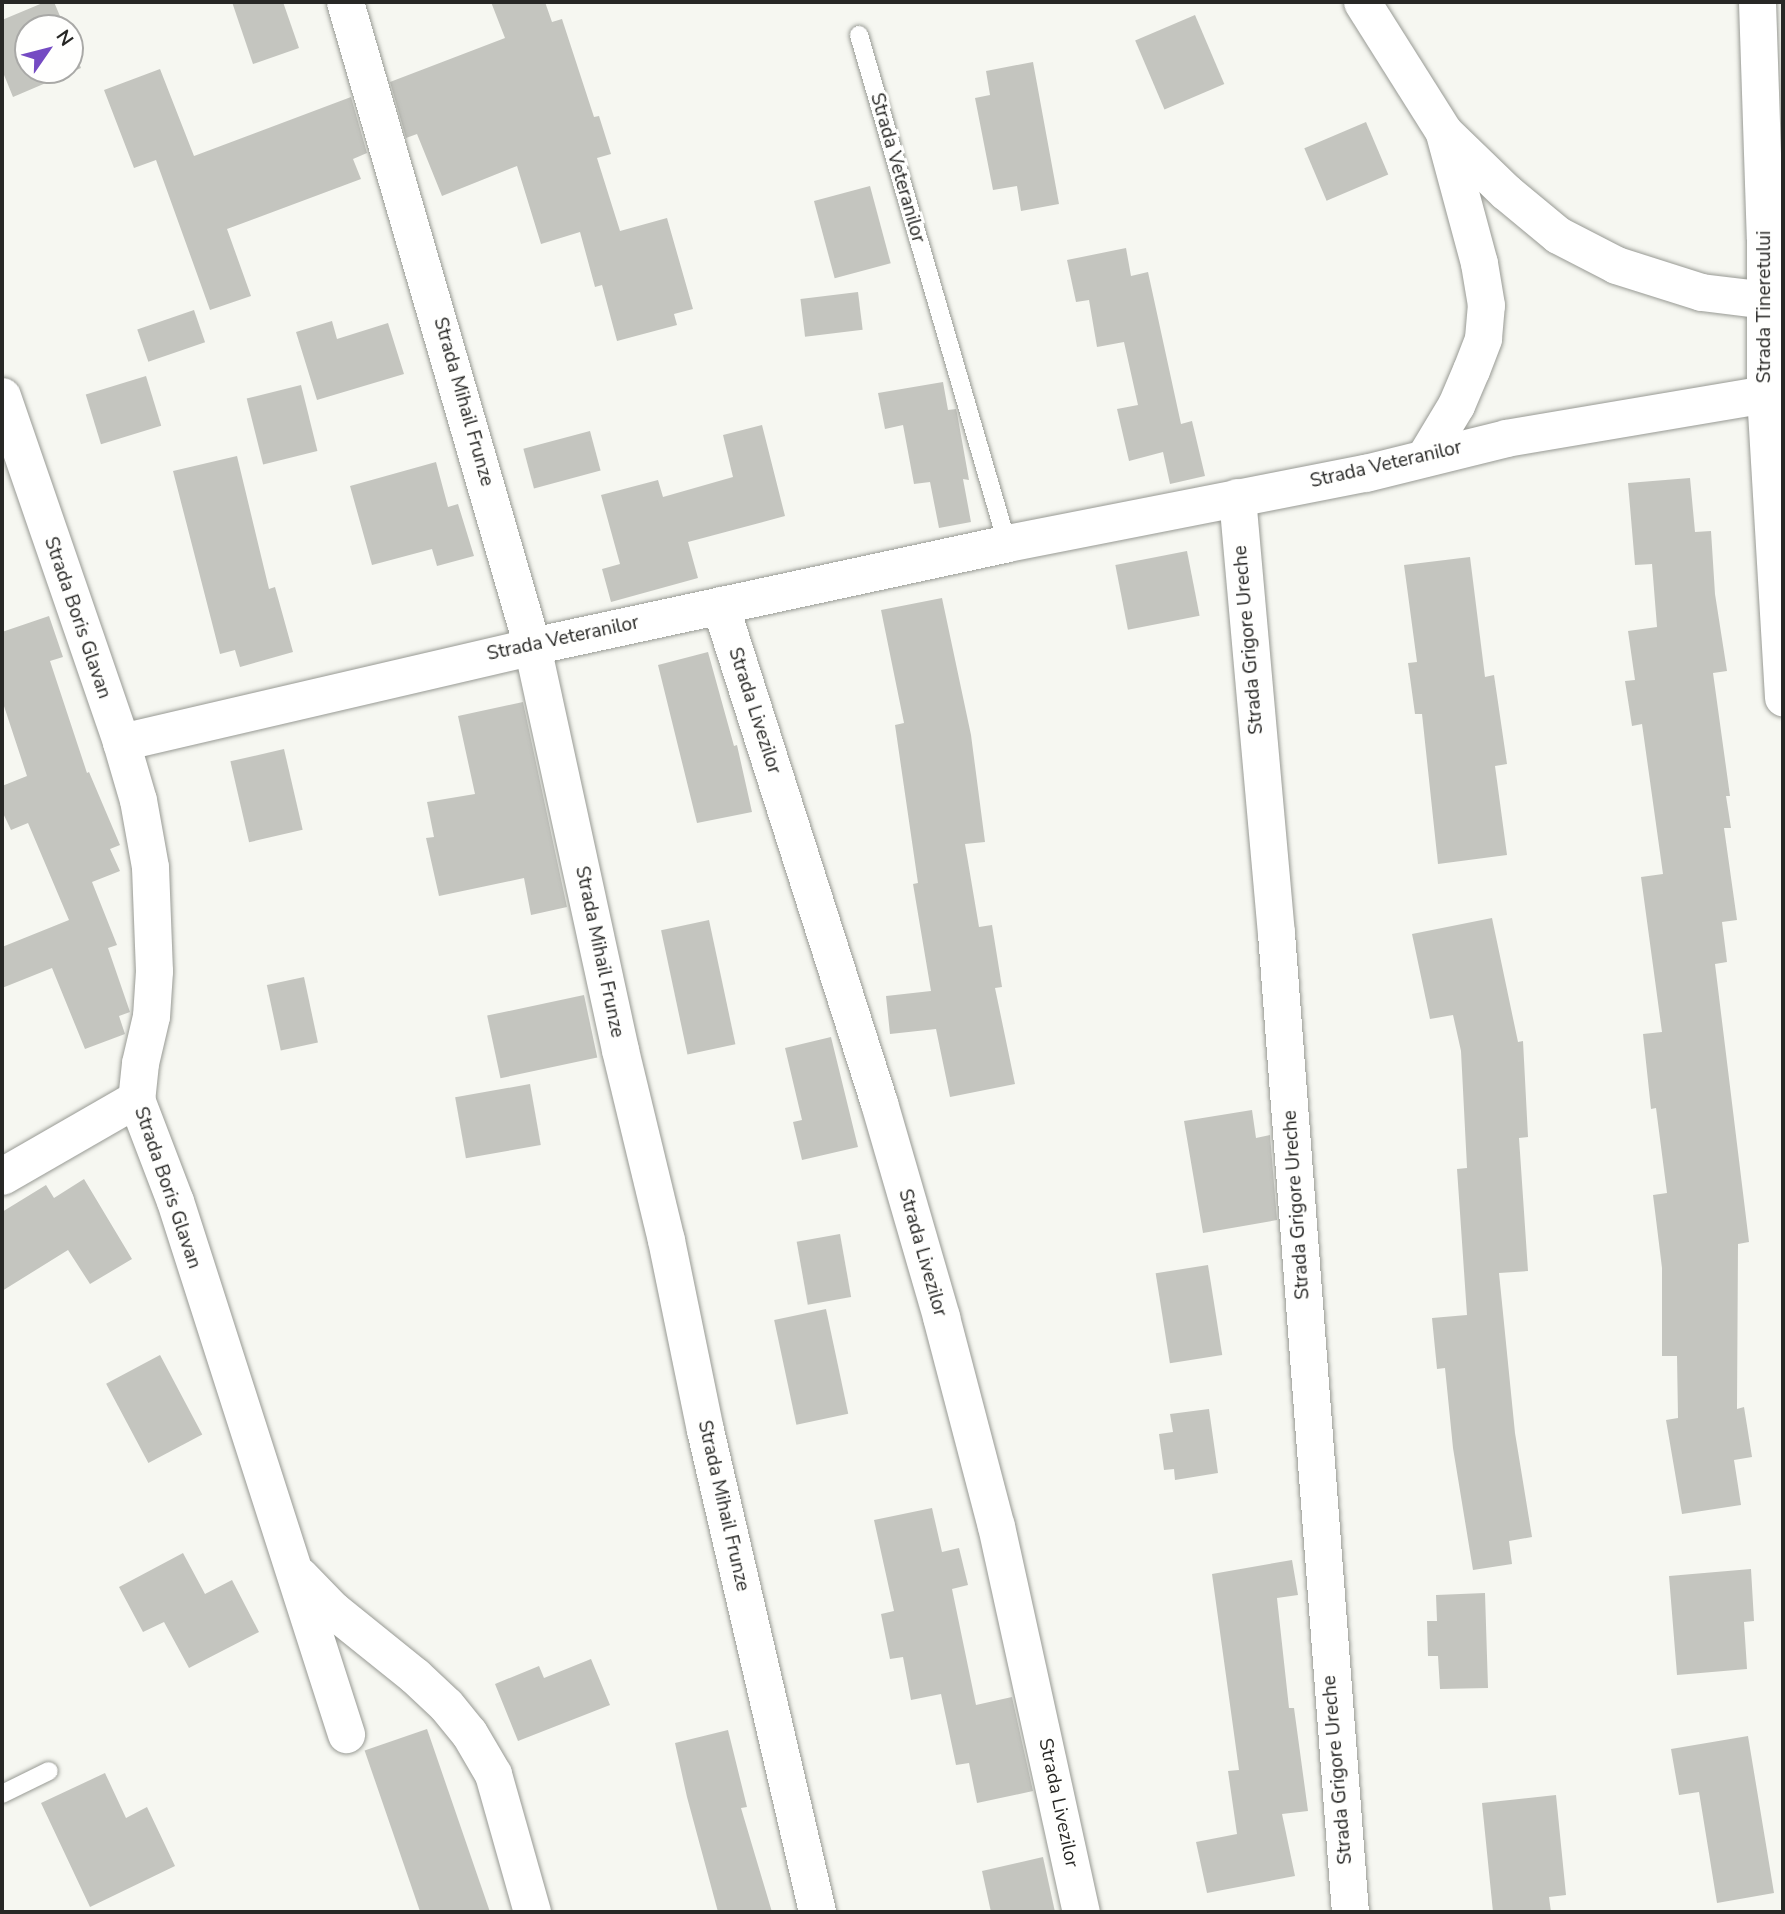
<!DOCTYPE html>
<style>
body{margin:0}
#map{position:relative;width:1785px;height:1914px;overflow:hidden;background:#f6f7f1;font-family:"Nunito Sans",sans-serif}
div>[style]{position:absolute}
[style*='--x']{left:calc(var(--x)*1px);top:calc(var(--y)*1px);width:calc(var(--w)*1px);rotate:calc(var(--a)*1deg)}
.building>*{inset:0;background:#c4c5bf;transform-origin:0 0}
.roads{filter:drop-shadow(0 0 2px #989a94) drop-shadow(0 0 2px #989a94)}
.lane>*{height:18px;margin:-9px;padding:0 9px;transform-origin:9px;border-radius:9px;background:#fff}
.street>*{height:37px;margin:-18.5px;padding:0 18.5px;transform-origin:18.5px;border-radius:18.5px;background:#fff}
span{translate:-50% -50%;white-space:nowrap;text-align:center;line-height:1.15;-webkit-text-stroke:6px #fffffe;paint-order:stroke}
.street-label{font-size:19px;color:#272725}
.frame{position:absolute;inset:0;border:4px solid #272725;pointer-events:none}
.north{position:absolute;left:14px;top:14px;width:70px;height:70px;box-sizing:border-box;background:#fffffe;border:2px solid #a9a9a7;border-radius:50%;rotate:55deg;font-size:19px;font-weight:700;line-height:28px;text-align:center;color:#272725}
.north::after{content:'';display:block;margin:auto;width:24px;height:32px;background:#754bc3;clip-path:polygon(50% 0,100% 100%,50% 72%,0 100%)}
</style>
<div id="map">
<div class="building">
<i style="clip-path:polygon(45px 2px,54px 2px,65px 28px,28px 28px,28px 70px,70px 70px,70px 41px,81px 68px,13px 97px,2px 70px,2px 20px)"></i>
<i style="clip-path:polygon(232px 2px,283px 2px,299px 48px,253px 64px)"></i>
<i style="clip-path:polygon(491px 2px,545px 2px,552px 22px,562px 19px,594px 117px,599px 116px,611px 154px,597px 158px,620px 231px,667px 218px,693px 309px,674px 314px,677px 325px,617px 341px,602px 285px,595px 287px,580px 232px,541px 244px,517px 166px,442px 196px,417px 134px,406px 138px,390px 82px,505px 38px)"></i>
<i style="left:1195px;top:15px;width:75px;height:65px;rotate:67deg"></i>
<i style="clip-path:polygon(1033px 62px,1059px 204px,1021px 211px,1017px 186px,993px 190px,975px 98px,990px 95px,986px 71px)"></i>
<i style="clip-path:polygon(160px 69px,194px 156px,351px 97px,367px 153px,353px 159px,361px 179px,227px 229px,251px 296px,210px 310px,156px 160px,134px 168px,104px 90px)"></i>
<i style="left:1366px;top:122px;width:57px;height:67px;rotate:67deg"></i>
<i style="left:870px;top:186px;width:80px;height:58px;rotate:75deg"></i>
<i style="clip-path:polygon(1126px 248px,1131px 276px,1148px 272px,1181px 424px,1192px 421px,1205px 476px,1170px 484px,1163px 452px,1129px 461px,1117px 409px,1138px 405px,1124px 342px,1097px 347px,1089px 300px,1076px 302px,1067px 260px)"></i>
<i style="left:858px;top:292px;width:38px;height:58px;rotate:83deg"></i>
<i style="left:194px;top:310px;width:34px;height:60px;rotate:71deg"></i>
<i style="clip-path:polygon(332px 321px,337px 339px,388px 323px,404px 374px,317px 400px,296px 332px)"></i>
<i style="left:146px;top:376px;width:52px;height:63px;rotate:73deg"></i>
<i style="clip-path:polygon(943px 382px,948px 410px,956px 409px,957px 413px,969px 480px,963px 479px,971px 522px,939px 528px,930px 482px,914px 484px,903px 425px,885px 429px,878px 393px)"></i>
<i style="left:301px;top:385px;width:68px;height:56px;rotate:76deg"></i>
<i style="clip-path:polygon(762px 425px,785px 516px,688px 542px,698px 578px,611px 602px,602px 569px,620px 564px,601px 495px,658px 480px,663px 497px,733px 477px,723px 435px)"></i>
<i style="left:590px;top:431px;width:41px;height:69px;rotate:75deg"></i>
<i style="clip-path:polygon(237px 456px,269px 589px,275px 587px,293px 652px,240px 667px,235px 650px,220px 654px,173px 471px)"></i>
<i style="clip-path:polygon(436px 462px,448px 507px,458px 504px,474px 556px,437px 566px,432px 549px,372px 565px,350px 486px)"></i>
<i style="clip-path:polygon(1690px 478px,1695px 532px,1711px 531px,1715px 594px,1727px 671px,1713px 673px,1730px 796px,1726px 796px,1731px 828px,1724px 828px,1737px 920px,1722px 922px,1727px 962px,1715px 964px,1749px 1242px,1738px 1244px,1737px 1409px,1744px 1407px,1752px 1457px,1734px 1460px,1741px 1505px,1682px 1514px,1666px 1420px,1678px 1418px,1677px 1356px,1662px 1356px,1662px 1268px,1653px 1195px,1667px 1193px,1656px 1108px,1651px 1109px,1643px 1034px,1662px 1032px,1641px 877px,1663px 874px,1642px 724px,1632px 726px,1625px 681px,1635px 680px,1628px 631px,1657px 627px,1652px 564px,1635px 565px,1628px 483px)"></i>
<i style="left:1187px;top:551px;width:66px;height:73px;rotate:79deg"></i>
<i style="clip-path:polygon(1470px 557px,1485px 677px,1494px 675px,1507px 764px,1495px 766px,1507px 855px,1438px 864px,1422px 714px,1415px 714px,1408px 663px,1417px 662px,1404px 565px)"></i>
<i style="clip-path:polygon(942px 598px,971px 735px,985px 842px,965px 844px,979px 927px,992px 925px,1002px 987px,995px 988px,1015px 1084px,950px 1097px,936px 1029px,890px 1034px,886px 996px,931px 991px,913px 884px,918px 883px,895px 725px,904px 723px,881px 610px)"></i>
<i style="clip-path:polygon(49px 616px,63px 657px,50px 661px,87px 773px,89px 772px,120px 845px,110px 849px,120px 871px,92px 882px,117px 945px,108px 948px,130px 1012px,119px 1016px,125px 1034px,85px 1049px,52px 968px,2px 988px,2px 947px,69px 920px,28px 823px,11px 830px,2px 811px,2px 786px,27px 776px,2px 700px,2px 632px)"></i>
<i style="clip-path:polygon(708px 652px,734px 746px,737px 745px,752px 812px,697px 823px,658px 665px)"></i>
<i style="clip-path:polygon(523px 702px,567px 907px,531px 915px,524px 878px,439px 896px,426px 838px,434px 837px,427px 802px,475px 794px,458px 716px)"></i>
<i style="left:284px;top:749px;width:83px;height:55px;rotate:77deg"></i>
<i style="clip-path:polygon(1492px 918px,1518px 1042px,1523px 1041px,1528px 1137px,1519px 1138px,1528px 1271px,1499px 1273px,1515px 1433px,1532px 1537px,1509px 1541px,1512px 1564px,1473px 1570px,1453px 1448px,1445px 1368px,1437px 1369px,1432px 1318px,1467px 1315px,1457px 1169px,1467px 1168px,1461px 1051px,1453px 1015px,1430px 1019px,1412px 934px)"></i>
<i style="left:709px;top:920px;width:127px;height:49px;rotate:78deg"></i>
<i style="left:304px;top:977px;width:67px;height:38px;rotate:78deg"></i>
<i style="left:584px;top:995px;width:64px;height:99px;rotate:78deg"></i>
<i style="clip-path:polygon(831px 1037px,858px 1147px,802px 1160px,793px 1122px,802px 1120px,785px 1048px)"></i>
<i style="left:530px;top:1084px;width:62px;height:76px;rotate:80deg"></i>
<i style="clip-path:polygon(1252px 1110px,1256px 1138px,1270px 1135px,1277px 1220px,1203px 1233px,1184px 1121px)"></i>
<i style="clip-path:polygon(84px 1179px,132px 1259px,90px 1284px,68px 1250px,2px 1291px,2px 1212px,46px 1185px,54px 1198px)"></i>
<i style="left:840px;top:1234px;width:64px;height:44px;rotate:80deg"></i>
<i style="left:1208px;top:1265px;width:91px;height:53px;rotate:81deg"></i>
<i style="left:826px;top:1309px;width:107px;height:53px;rotate:78deg"></i>
<i style="left:160px;top:1355px;width:90px;height:61px;rotate:62deg"></i>
<i style="clip-path:polygon(1209px 1409px,1218px 1473px,1175px 1480px,1174px 1469px,1164px 1470px,1159px 1434px,1173px 1432px,1170px 1414px)"></i>
<i style="clip-path:polygon(932px 1508px,942px 1552px,959px 1548px,968px 1585px,952px 1589px,976px 1705px,1012px 1697px,1033px 1791px,977px 1803px,969px 1763px,956px 1765px,941px 1694px,911px 1700px,903px 1657px,890px 1659px,881px 1614px,894px 1611px,874px 1520px)"></i>
<i style="clip-path:polygon(183px 1553px,205px 1594px,232px 1580px,259px 1632px,189px 1668px,164px 1622px,143px 1632px,119px 1587px)"></i>
<i style="clip-path:polygon(1292px 1560px,1298px 1595px,1277px 1598px,1289px 1708px,1294px 1708px,1308px 1811px,1282px 1814px,1295px 1876px,1207px 1893px,1196px 1842px,1237px 1834px,1228px 1771px,1239px 1770px,1212px 1574px)"></i>
<i style="clip-path:polygon(1751px 1569px,1754px 1621px,1744px 1622px,1747px 1669px,1677px 1675px,1669px 1576px)"></i>
<i style="clip-path:polygon(1485px 1593px,1488px 1688px,1440px 1689px,1438px 1656px,1428px 1656px,1427px 1621px,1437px 1621px,1436px 1595px)"></i>
<i style="clip-path:polygon(591px 1659px,610px 1705px,518px 1741px,495px 1684px,539px 1666px,544px 1678px)"></i>
<i style="left:427px;top:1729px;width:194px;height:66px;rotate:71deg"></i>
<i style="clip-path:polygon(728px 1730px,747px 1807px,741px 1808px,772px 1912px,718px 1912px,687px 1797px,675px 1743px)"></i>
<i style="clip-path:polygon(1748px 1736px,1774px 1893px,1717px 1903px,1699px 1792px,1679px 1795px,1671px 1749px)"></i>
<i style="clip-path:polygon(105px 1773px,126px 1818px,147px 1807px,175px 1866px,90px 1907px,41px 1803px)"></i>
<i style="clip-path:polygon(1556px 1795px,1566px 1895px,1549px 1897px,1551px 1912px,1493px 1912px,1482px 1803px)"></i>
<i style="clip-path:polygon(1043px 1857px,1055px 1912px,991px 1912px,982px 1871px)"></i>
</div>
<div class="roads">
<div class="lane">
<i style="--x:859;--y:35;--w:529;--a:73.76"></i>
<i style="--x:2;--y:1794;--w:52;--a:-26.1"></i>
</div>
<div class="street">
<i style="--x:345;--y:2;--w:671;--a:73.81"></i>
<i style="--x:532;--y:646;--w:413;--a:77.7"></i>
<i style="--x:620;--y:1050;--w:195;--a:76.4"></i>
<i style="--x:666;--y:1240;--w:194;--a:78.4"></i>
<i style="--x:705;--y:1430;--w:495;--a:76.9"></i>
<i style="--x:1362;--y:2;--w:154;--a:57.8"></i>
<i style="--x:1444;--y:132;--w:86;--a:44.1"></i>
<i style="--x:1506;--y:192;--w:67;--a:39.6"></i>
<i style="--x:1558;--y:235;--w:65;--a:27.3"></i>
<i style="--x:1616;--y:265;--w:89;--a:17.6"></i>
<i style="--x:1701;--y:292;--w:65;--a:7"></i>
<i style="--x:1766;--y:300;--w:17;--a:-3"></i>
<i style="--x:1757;--y:2;--w:236;--a:88.1"></i>
<i style="--x:1765;--y:238;--w:156;--a:90"></i>
<i style="--x:1765;--y:394;--w:304;--a:86.6"></i>
<i style="--x:2;--y:396;--w:366;--a:71"></i>
<i style="--x:121;--y:742;--w:60;--a:73.7"></i>
<i style="--x:138;--y:800;--w:68;--a:79.8"></i>
<i style="--x:150;--y:867;--w:104;--a:87.8"></i>
<i style="--x:154;--y:971;--w:45;--a:93.8"></i>
<i style="--x:151;--y:1016;--w:48;--a:103.2"></i>
<i style="--x:140;--y:1063;--w:36;--a:96"></i>
<i style="--x:136;--y:1099;--w:109;--a:69.1"></i>
<i style="--x:175;--y:1201;--w:560;--a:72.21"></i>
<i style="--x:1424;--y:458;--w:62;--a:-58.9"></i>
<i style="--x:1456;--y:405;--w:38;--a:-67"></i>
<i style="--x:1471;--y:370;--w:34;--a:-69"></i>
<i style="--x:1483;--y:338;--w:33;--a:-85"></i>
<i style="--x:1486;--y:305;--w:43;--a:-99.5"></i>
<i style="--x:1479;--y:263;--w:135;--a:-105.1"></i>
<i style="--x:1237;--y:497;--w:438;--a:84.9"></i>
<i style="--x:1276;--y:933;--w:982;--a:85.68"></i>
<i style="--x:720;--y:605;--w:523;--a:72.29"></i>
<i style="--x:879;--y:1103;--w:223;--a:73.8"></i>
<i style="--x:941;--y:1317;--w:216;--a:75.3"></i>
<i style="--x:996;--y:1526;--w:395;--a:77.6"></i>
<i style="--x:121;--y:742;--w:422;--a:-13.1"></i>
<i style="--x:532;--y:646;--w:486;--a:-12.2"></i>
<i style="--x:1007;--y:543;--w:365;--a:-11.1"></i>
<i style="--x:1365;--y:473;--w:145;--a:-13.9"></i>
<i style="--x:1506;--y:438;--w:263;--a:-9.6"></i>
<i style="--x:2;--y:1176;--w:155;--a:-29.9"></i>
<i style="--x:300;--y:1576;--w:47;--a:45.9"></i>
<i style="--x:333;--y:1610;--w:105;--a:38.8"></i>
<i style="--x:415;--y:1676;--w:42;--a:43.1"></i>
<i style="--x:446;--y:1705;--w:36;--a:51"></i>
<i style="--x:469;--y:1733;--w:48;--a:59.7"></i>
<i style="--x:493;--y:1774;--w:143;--a:74.2"></i>
</div>
</div>
<div class="street-label">
<span style="left:897px;top:168px;rotate:74deg">Strada Veteranilor</span>
<span style="left:1765px;top:307px;rotate:-90deg">Strada Tineretului</span>
<span style="left:463px;top:402px;rotate:74deg">Strada Mihail Frunze</span>
<span style="left:1386px;top:465px;rotate:-13deg">Strada Veteranilor</span>
<span style="left:77px;top:618px;rotate:71deg">Strada Boris Glavan</span>
<span style="left:563px;top:639px;rotate:-12deg">Strada Veteranilor</span>
<span style="left:1249px;top:640px;rotate:-95deg">Strada Grigore Ureche</span>
<span style="left:754px;top:711px;rotate:72deg">Strada Livezilor</span>
<span style="left:599px;top:952px;rotate:78deg">Strada Mihail Frunze</span>
<span style="left:167px;top:1188px;rotate:71deg">Strada Boris Glavan</span>
<span style="left:1297px;top:1205px;rotate:-94deg">Strada Grigore Ureche</span>
<span style="left:922px;top:1253px;rotate:74deg">Strada Livezilor</span>
<span style="left:723px;top:1506px;rotate:77deg">Strada Mihail Frunze</span>
<span style="left:1338px;top:1770px;rotate:-95deg">Strada Grigore Ureche</span>
<span style="left:1058px;top:1803px;rotate:78deg">Strada Livezilor</span>
</div>
<div class="frame"></div>
<div class="north">N</div>
</div>
